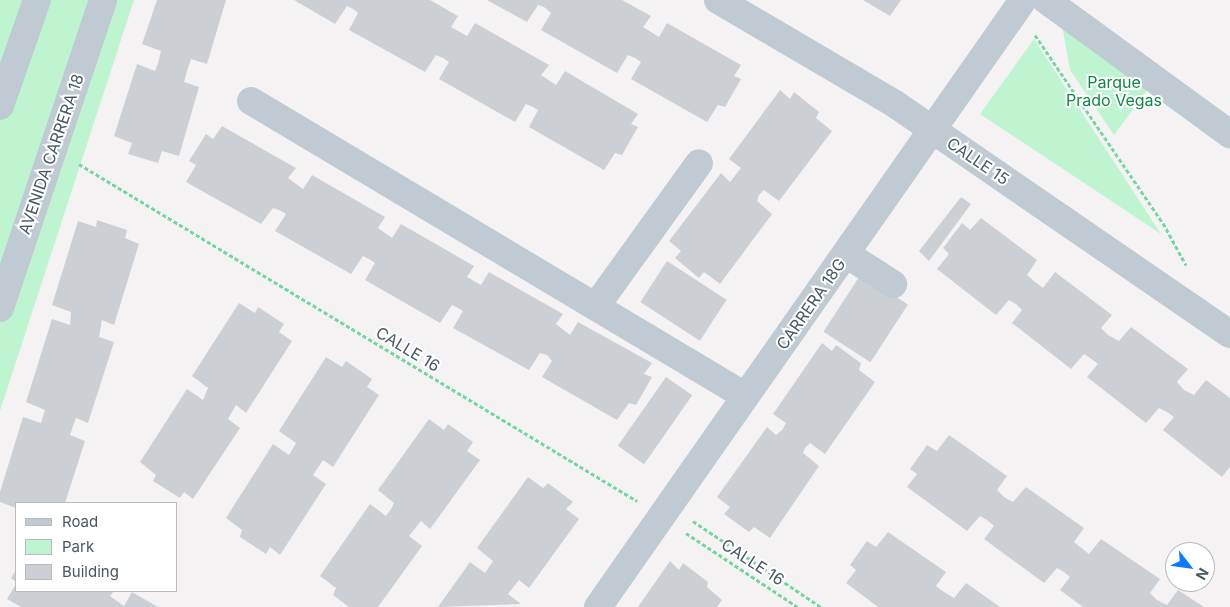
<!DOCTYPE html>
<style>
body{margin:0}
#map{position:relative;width:1230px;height:607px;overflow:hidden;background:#f5f2f3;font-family:Inter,sans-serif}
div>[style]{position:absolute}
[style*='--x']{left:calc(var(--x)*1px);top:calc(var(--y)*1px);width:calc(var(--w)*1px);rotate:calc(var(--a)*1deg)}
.green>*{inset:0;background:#bff4d1}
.building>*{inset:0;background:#ccd0d5;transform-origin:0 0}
.path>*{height:3px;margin-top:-1.5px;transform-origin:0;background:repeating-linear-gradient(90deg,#73d6a1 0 4px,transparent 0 6.5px)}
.minor>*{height:28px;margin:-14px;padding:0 14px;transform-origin:14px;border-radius:14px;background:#bfcad3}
span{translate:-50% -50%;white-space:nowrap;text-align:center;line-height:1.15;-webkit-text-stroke:4px #fff;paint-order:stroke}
.park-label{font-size:16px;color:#0f8746}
.street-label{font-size:16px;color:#485762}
.legend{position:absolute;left:15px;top:502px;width:162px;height:90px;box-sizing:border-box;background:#fff;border:1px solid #b6bcc0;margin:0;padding:6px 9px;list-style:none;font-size:15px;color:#485762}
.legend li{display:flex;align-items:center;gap:10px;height:25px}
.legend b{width:25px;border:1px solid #b6bcc0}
.north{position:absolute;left:1165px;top:542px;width:50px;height:50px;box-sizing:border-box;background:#fff;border:1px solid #b6bcc0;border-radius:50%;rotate:120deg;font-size:14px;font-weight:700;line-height:20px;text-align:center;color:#485762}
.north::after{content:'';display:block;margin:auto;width:18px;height:22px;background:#0b7bf7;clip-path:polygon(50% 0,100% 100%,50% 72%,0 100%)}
</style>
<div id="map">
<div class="green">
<i style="clip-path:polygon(0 0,134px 0,0 411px)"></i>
<i style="clip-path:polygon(1062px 25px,1151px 85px,1114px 135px,1070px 70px)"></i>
<i style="clip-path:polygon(1034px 39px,1161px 234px,980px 114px)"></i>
</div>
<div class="building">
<i style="clip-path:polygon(157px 0,226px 0,207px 64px,191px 59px,187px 71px,184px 82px,199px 87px,179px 156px,162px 151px,158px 163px,128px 154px,132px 143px,114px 136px,137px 64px,155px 71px,158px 63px,161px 51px,142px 44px)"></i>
<i style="clip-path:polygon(294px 0,430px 0,458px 16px,451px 27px,467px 36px,475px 23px,549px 65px,541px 75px,556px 85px,565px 71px,638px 114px,631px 124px,638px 127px,622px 155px,615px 153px,604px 170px,529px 127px,538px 110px,533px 107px,526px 104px,515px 122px,439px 79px,449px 62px,443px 58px,436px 55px,425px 72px,349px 30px,358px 13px,353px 9px,347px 6px,335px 24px)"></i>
<i style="clip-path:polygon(487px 0,622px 0,651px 16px,643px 27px,659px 37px,667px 23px,741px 65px,734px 76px,741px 79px,725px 107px,718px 105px,707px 122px,631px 79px,641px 62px,635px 58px,628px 55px,617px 73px,541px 30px,551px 13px,544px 7px,538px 5px,527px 22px)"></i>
<i style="clip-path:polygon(863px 0,901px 0,890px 16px)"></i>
<i style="clip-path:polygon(780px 90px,790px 99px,794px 92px,819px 112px,816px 118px,832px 131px,779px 201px,764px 190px,759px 195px,757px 201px,772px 214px,720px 284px,704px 272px,699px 278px,675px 258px,681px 251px,669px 241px,721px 173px,730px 182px,741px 168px,729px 159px)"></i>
<i style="clip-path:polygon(222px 126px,296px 168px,288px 178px,303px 189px,312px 175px,385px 217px,378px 228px,392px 238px,401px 224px,474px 266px,467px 277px,481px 285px,489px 272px,563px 314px,556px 324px,570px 335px,578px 322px,652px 363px,644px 374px,652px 377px,636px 405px,629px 403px,617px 420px,542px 377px,552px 361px,547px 355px,540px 353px,529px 370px,453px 328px,463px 311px,458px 308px,452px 305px,440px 323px,365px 280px,375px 263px,369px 259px,363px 256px,351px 274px,275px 231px,286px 214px,279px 210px,273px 208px,261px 224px,186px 182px,196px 165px,189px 161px,206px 134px,213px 139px)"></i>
<i style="clip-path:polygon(961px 197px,971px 204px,929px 261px,919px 251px)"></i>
<i style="clip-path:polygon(981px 218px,1037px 260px,1027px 275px,1034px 281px,1043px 288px,1055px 272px,1112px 315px,1101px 328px,1108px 335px,1119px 341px,1131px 327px,1188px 369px,1177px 382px,1184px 390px,1194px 395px,1206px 380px,1230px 398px,1230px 467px,1222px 477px,1163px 430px,1174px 417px,1167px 412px,1159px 408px,1146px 423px,1087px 377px,1098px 364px,1090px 358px,1084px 354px,1071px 369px,1012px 323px,1022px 310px,1016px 304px,1009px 300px,996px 315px,937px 269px,949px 254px,943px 248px,962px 223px,970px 230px)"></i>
<i style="clip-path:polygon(97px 220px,127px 230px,125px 238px,139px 244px,114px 325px,102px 320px,99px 337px,114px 342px,88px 423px,76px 418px,73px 426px,70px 435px,85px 441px,65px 503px,16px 503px,16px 508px,0 502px,0 492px,23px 417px,41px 423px,45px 410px,26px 402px,52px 319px,70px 325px,71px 312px,52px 305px,78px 221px,96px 227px)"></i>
<i style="left:667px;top:261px;width:71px;height:49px;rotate:33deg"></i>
<i style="left:861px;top:274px;width:56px;height:69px;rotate:33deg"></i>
<i style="clip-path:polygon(239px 303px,255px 313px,258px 307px,284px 324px,279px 332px,292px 341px,246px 413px,236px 405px,228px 419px,240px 428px,193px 499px,184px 492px,180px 498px,153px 481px,156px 475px,140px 462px,187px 389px,203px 400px,208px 388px,192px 376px)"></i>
<i style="clip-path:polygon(822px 343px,832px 351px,836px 345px,861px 363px,859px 370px,875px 382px,825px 454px,810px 443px,805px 448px,803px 453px,819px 466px,770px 538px,754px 527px,749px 532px,724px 514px,730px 507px,717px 497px,767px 427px,776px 435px,782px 430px,786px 423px,773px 414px)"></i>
<i style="clip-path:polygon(326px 357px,342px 367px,346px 361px,372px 379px,367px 387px,379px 395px,333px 467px,323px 460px,313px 475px,326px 484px,280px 555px,270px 547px,266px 554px,240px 537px,242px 530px,226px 518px,273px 444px,289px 455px,296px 443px,279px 431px)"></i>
<i style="left:666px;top:377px;width:32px;height:84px;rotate:35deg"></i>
<i style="clip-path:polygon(429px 419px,444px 430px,448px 424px,473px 442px,467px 451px,480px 460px,430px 529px,421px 521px,409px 536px,422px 546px,378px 607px,349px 607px,333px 595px,336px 588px,320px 576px,370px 504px,386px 516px,391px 509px,394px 503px,378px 490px)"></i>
<i style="clip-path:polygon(949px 435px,1007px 476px,997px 490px,1004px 497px,1013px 502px,1026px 487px,1084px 528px,1074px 542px,1089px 554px,1101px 539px,1160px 579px,1150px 593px,1157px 600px,1167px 605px,1178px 590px,1204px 607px,1083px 607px,1060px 590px,1070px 577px,1064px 572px,1057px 568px,1044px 583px,984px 539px,994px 526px,987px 520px,980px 516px,967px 531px,907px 487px,917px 474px,910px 469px,927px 445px,937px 451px)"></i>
<i style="clip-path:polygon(528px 477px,543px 488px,548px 483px,573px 502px,566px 509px,579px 519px,529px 588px,519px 580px,508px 594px,521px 604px,438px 607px,470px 562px,485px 573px,493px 561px,477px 548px)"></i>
<i style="clip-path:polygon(888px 532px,946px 572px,936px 586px,944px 592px,954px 598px,966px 583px,1000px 607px,878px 607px,846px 583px,856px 570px,850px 565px,867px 541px,876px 547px)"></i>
<i style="clip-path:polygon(670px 561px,679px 570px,683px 563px,708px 582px,707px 587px,722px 600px,717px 607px,638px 607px)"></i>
<i style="clip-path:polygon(16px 570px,16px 582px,11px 578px)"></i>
<i style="clip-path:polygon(16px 584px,16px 591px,114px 591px,110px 596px,124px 606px,132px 592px,158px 607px,21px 607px,7px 599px)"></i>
</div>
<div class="path">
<i style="--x:1035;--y:35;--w:227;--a:55.8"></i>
<i style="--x:1163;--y:223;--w:48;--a:61.3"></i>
<i style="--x:79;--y:164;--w:652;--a:31.13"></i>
<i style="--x:693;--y:521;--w:154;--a:33.9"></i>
<i style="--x:686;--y:533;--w:134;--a:33.5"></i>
</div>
<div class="minor">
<i style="--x:718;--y:0;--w:205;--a:30.4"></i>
<i style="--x:895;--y:104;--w:406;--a:34.5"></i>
<i style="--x:1046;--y:0;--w:228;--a:36.1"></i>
<i style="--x:251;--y:101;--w:575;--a:30.84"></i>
<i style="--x:0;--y:106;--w:112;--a:-70.8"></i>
<i style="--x:846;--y:254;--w:56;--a:32.6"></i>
<i style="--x:596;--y:306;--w:176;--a:-54.2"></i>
<i style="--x:0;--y:308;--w:325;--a:-71.5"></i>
<i style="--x:598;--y:607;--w:741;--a:-55"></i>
</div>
<div class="park-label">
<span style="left:1114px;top:91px">Parque<br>Prado Vegas</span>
</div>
<div class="street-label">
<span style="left:51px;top:154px;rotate:-71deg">AVENIDA CARRERA 18</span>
<span style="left:978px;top:161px;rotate:34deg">CALLE 15</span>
<span style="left:811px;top:304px;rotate:-55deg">CARRERA 18G</span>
<span style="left:408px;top:349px;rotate:31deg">CALLE 16</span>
<span style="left:753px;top:562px;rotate:33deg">CALLE 16</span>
</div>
<ul class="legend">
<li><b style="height:6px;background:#bfcad3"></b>Road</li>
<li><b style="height:14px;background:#bff4d1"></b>Park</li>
<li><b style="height:14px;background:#ccd0d5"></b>Building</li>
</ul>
<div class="north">N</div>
</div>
